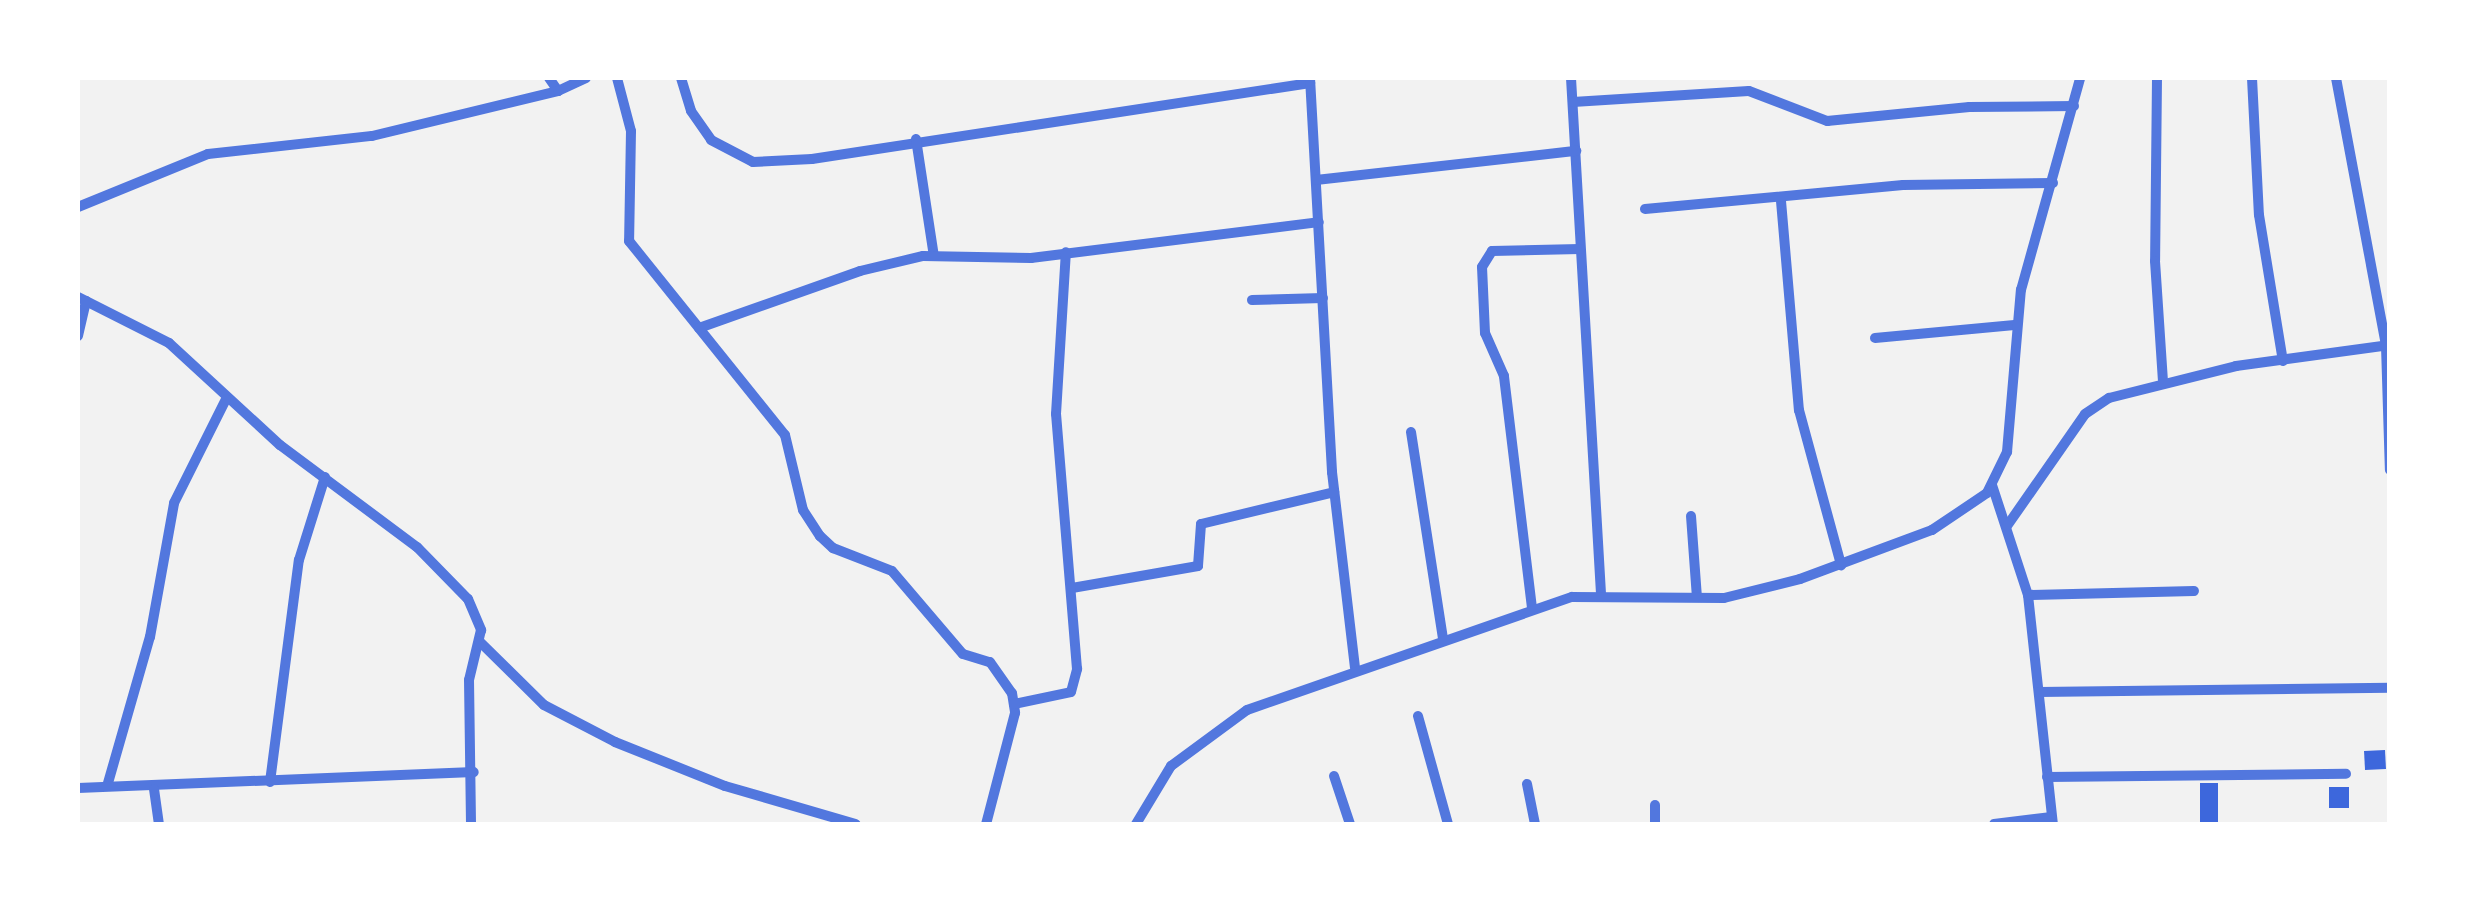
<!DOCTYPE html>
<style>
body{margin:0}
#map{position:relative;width:2467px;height:902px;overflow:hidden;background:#f2f2f2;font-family:"Open Sans",sans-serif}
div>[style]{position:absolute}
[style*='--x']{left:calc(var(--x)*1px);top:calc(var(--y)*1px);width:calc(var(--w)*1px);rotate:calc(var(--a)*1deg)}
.building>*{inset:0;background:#3d67dc;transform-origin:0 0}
.minor>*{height:10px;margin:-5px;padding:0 5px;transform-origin:5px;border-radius:5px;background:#5277de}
span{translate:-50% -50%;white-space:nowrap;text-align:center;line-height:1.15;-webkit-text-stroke:8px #fff;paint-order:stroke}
.frame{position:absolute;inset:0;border:80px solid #fff;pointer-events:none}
</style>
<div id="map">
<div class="building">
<i style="left:2385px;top:750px;width:19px;height:21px;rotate:87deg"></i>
<i style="left:2200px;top:783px;width:18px;height:41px"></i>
<i style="left:2349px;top:787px;width:21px;height:20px;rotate:90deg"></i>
</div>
<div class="minor">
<i style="--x:549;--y:78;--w:16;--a:55"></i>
<i style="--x:617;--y:78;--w:55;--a:75.2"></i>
<i style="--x:631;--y:131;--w:110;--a:91"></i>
<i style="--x:629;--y:241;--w:249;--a:51.2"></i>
<i style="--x:785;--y:435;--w:77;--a:76.5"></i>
<i style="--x:803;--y:510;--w:31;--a:57"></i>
<i style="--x:820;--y:536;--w:18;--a:43"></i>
<i style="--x:833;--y:548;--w:63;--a:21.3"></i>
<i style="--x:892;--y:571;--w:109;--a:49.5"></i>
<i style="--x:963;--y:654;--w:28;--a:17"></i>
<i style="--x:990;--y:662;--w:38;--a:55"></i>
<i style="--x:1012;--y:693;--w:20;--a:81"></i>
<i style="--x:1015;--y:713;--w:115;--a:104.6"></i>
<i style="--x:681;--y:78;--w:34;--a:73"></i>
<i style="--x:691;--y:111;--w:35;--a:55"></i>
<i style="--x:711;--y:140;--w:47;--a:27.6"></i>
<i style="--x:753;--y:162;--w:59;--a:-2.9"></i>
<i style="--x:812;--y:159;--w:504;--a:-8.68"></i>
<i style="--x:1310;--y:78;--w:395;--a:86.8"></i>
<i style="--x:1332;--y:472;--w:197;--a:83.3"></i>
<i style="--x:1571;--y:78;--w:516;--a:86.67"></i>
<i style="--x:2157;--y:78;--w:183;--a:90.6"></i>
<i style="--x:2155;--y:261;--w:119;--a:86.2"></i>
<i style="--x:2252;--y:78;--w:137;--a:87.1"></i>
<i style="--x:2259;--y:215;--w:148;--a:80.7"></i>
<i style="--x:2336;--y:78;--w:273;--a:79.4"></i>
<i style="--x:2386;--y:346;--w:124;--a:88.2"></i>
<i style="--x:1573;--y:102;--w:176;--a:-3.6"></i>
<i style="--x:1749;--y:91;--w:84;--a:21"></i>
<i style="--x:1827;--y:121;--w:143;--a:-5.6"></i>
<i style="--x:1969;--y:107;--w:105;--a:-0.5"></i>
<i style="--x:916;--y:139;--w:118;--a:81.3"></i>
<i style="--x:1316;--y:180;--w:262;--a:-6.4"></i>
<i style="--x:1781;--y:201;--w:210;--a:85.1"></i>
<i style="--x:1799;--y:410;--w:161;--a:74.8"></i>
<i style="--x:78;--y:207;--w:140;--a:-22.2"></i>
<i style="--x:208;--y:154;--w:165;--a:-6.3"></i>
<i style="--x:372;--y:136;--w:191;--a:-13.6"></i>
<i style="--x:558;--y:91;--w:31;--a:-25"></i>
<i style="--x:1645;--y:209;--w:259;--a:-5.3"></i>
<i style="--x:1903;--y:185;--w:150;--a:-0.8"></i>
<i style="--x:78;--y:297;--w:102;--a:26.8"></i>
<i style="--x:169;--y:343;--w:151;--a:42.6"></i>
<i style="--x:280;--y:445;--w:171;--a:36.7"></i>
<i style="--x:417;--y:547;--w:73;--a:45.6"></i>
<i style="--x:468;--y:599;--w:34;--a:67"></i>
<i style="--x:481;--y:630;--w:51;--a:103.5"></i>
<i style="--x:469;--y:680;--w:144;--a:89.2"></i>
<i style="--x:1252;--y:300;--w:71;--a:-1.6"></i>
<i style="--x:699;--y:328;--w:171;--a:-19.5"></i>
<i style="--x:860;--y:271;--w:65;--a:-13.4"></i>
<i style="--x:923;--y:256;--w:108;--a:1.1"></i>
<i style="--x:1031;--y:258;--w:290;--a:-7.1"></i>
<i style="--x:78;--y:336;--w:36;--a:-77"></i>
<i style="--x:1875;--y:338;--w:140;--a:-5.3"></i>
<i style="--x:1411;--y:432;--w:209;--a:81.2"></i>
<i style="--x:1992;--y:485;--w:116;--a:71.9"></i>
<i style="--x:2028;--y:595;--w:230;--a:83.8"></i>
<i style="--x:1691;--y:516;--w:81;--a:85.8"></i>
<i style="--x:2007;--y:526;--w:136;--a:-55.1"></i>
<i style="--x:2085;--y:414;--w:29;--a:-34"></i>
<i style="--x:2109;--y:398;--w:131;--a:-14.1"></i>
<i style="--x:2236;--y:366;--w:155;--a:-7.8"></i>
<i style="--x:1072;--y:588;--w:128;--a:-9.9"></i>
<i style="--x:1198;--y:566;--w:42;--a:-85.9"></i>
<i style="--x:1201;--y:524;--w:137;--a:-13.5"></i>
<i style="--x:2028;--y:595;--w:166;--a:-1.4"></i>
<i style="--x:1532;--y:608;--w:234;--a:-96.9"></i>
<i style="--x:1504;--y:376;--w:47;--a:-113.8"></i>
<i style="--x:1485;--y:333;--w:66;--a:-92.6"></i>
<i style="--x:1482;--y:267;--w:19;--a:-58"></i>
<i style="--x:1492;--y:251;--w:88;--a:-1.3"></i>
<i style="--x:479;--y:641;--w:91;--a:44.6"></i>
<i style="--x:544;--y:705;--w:80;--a:27.5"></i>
<i style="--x:615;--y:742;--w:118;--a:21.8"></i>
<i style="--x:725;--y:786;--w:136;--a:16.2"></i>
<i style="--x:2039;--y:692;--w:351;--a:-0.7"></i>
<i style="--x:1014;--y:704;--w:58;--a:-11.9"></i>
<i style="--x:1071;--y:692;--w:24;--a:-75"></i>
<i style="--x:1077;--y:669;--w:256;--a:-94.7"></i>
<i style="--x:1056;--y:414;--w:162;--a:-86.5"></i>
<i style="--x:1418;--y:716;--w:112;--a:74.5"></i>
<i style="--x:1334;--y:776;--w:51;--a:71.6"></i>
<i style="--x:2047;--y:777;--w:299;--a:-0.6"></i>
<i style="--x:270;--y:782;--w:224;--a:-82.6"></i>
<i style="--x:299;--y:560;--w:87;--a:-72.6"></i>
<i style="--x:108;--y:783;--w:152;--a:-74"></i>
<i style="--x:150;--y:637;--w:136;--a:-79.8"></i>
<i style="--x:174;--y:503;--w:116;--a:-63.4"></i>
<i style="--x:1527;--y:784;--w:41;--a:78.7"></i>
<i style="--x:78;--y:788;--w:396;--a:-2.3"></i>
<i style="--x:154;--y:789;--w:35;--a:82"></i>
<i style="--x:1655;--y:805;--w:19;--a:90"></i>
<i style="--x:1136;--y:824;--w:68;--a:-58.9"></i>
<i style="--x:1171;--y:766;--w:94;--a:-36.4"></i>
<i style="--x:1247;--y:710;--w:344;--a:-19.2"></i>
<i style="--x:1572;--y:597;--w:152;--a:0.4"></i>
<i style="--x:1724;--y:598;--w:78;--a:-14"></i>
<i style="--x:1800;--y:579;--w:141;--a:-20.4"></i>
<i style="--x:1932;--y:530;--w:66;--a:-33.9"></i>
<i style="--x:1987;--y:493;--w:46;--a:-64"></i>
<i style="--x:2007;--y:452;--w:163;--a:-85.1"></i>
<i style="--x:2021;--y:290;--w:220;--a:-74.4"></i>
<i style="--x:1994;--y:824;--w:58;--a:-6.9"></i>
</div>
<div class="frame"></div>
</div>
